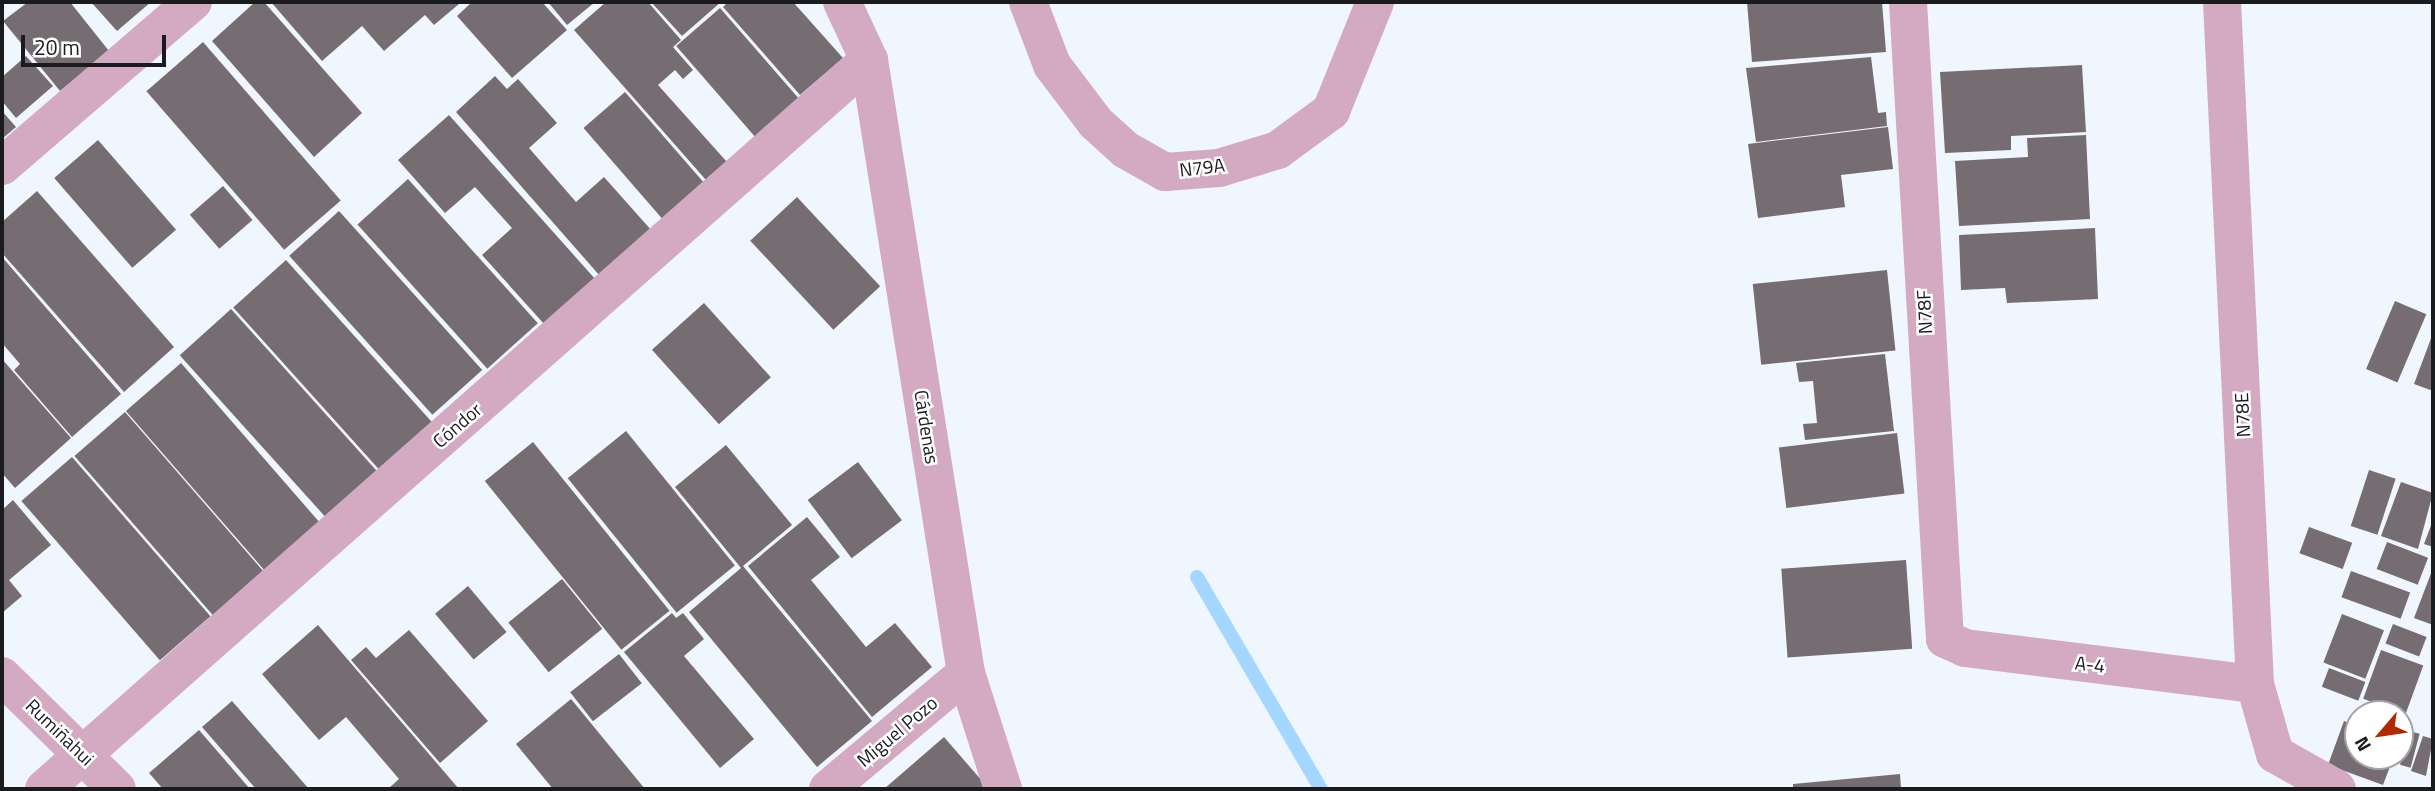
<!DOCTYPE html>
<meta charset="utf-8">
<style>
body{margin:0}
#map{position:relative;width:2435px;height:791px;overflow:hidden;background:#f0f6fe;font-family:"Titillium Web",sans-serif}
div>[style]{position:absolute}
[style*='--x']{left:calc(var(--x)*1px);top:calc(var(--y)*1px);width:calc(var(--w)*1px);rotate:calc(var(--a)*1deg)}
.stream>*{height:14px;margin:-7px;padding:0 7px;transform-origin:7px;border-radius:7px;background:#a3d7ff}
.building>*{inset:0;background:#756d72;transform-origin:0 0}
.street>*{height:38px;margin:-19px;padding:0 19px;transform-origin:19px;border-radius:19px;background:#d3aac2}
span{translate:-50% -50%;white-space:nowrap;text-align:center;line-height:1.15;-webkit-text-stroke:5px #fff;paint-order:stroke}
.street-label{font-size:19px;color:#191b1e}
.frame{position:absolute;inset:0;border:4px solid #191b1e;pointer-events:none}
.north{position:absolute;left:2344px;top:700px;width:70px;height:70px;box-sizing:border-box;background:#fff;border:2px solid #a3a4a5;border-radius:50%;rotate:241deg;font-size:19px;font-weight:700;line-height:28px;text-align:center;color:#191b1e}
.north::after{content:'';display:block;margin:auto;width:24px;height:32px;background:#b22600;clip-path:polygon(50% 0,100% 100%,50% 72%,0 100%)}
.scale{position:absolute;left:21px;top:35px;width:145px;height:32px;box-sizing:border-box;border:4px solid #191b1e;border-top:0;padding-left:9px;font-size:21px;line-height:24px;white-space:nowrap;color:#191b1e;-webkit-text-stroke:5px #fff;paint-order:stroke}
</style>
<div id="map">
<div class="stream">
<i style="--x:1197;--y:577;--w:246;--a:59.7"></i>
</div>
<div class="building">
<i style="clip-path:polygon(28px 2px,70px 2px,109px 51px,60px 91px,3px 21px)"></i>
<i style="clip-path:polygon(91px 2px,151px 2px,117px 31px)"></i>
<i style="clip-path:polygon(255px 2px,264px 2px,362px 113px,314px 157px,212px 41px)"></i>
<i style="clip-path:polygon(271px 2px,456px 2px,459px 4px,434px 25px,425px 15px,384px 51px,362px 26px,322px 61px)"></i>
<i style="clip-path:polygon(472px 2px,542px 2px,567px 30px,512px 78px,457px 16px)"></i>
<i style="clip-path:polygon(548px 2px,595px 2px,567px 25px)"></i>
<i style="clip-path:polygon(606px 2px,648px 2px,681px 40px,673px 47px,693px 70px,683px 79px,675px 70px,658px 85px,727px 162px,706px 180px,574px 30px)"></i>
<i style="clip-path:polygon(651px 2px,721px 2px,682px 36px)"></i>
<i style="clip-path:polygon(728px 2px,793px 2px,843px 58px,800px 95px,723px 7px)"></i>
<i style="clip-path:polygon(1747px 2px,1882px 2px,1886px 52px,1752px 62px)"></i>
<i style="left:720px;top:8px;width:128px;height:58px;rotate:49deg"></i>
<i style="left:203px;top:42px;width:210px;height:75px;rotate:49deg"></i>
<i style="clip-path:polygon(26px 56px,53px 86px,16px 118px,2px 101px,2px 77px)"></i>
<i style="clip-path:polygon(1871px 57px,1878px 113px,1886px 112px,1887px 126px,1756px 142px,1746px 68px)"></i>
<i style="clip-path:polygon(2082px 65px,2086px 132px,2011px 136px,2011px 150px,1945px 153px,1940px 72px)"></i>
<i style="clip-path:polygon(495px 76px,507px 89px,518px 79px,557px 123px,529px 148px,576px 202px,604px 177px,652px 231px,600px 276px,456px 112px)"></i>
<i style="left:625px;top:92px;width:120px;height:55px;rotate:49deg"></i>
<i style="clip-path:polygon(2px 111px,16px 127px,2px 139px)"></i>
<i style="clip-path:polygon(449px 115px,596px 280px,545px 325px,482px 255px,512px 228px,475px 187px,445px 213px,398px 160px)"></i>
<i style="clip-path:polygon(1888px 127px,1893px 169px,1841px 175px,1845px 207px,1758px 218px,1748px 144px)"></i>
<i style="clip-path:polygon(2086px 135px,2090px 219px,1959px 226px,1955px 161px,2028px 157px,2027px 138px)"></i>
<i style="left:98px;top:140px;width:119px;height:58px;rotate:49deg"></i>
<i style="left:408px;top:179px;width:194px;height:68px;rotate:48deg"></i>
<i style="left:223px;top:186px;width:45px;height:44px;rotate:49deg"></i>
<i style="clip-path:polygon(37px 191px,174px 347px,124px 392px,2px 253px,2px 222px)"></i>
<i style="left:797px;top:197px;width:122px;height:64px;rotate:47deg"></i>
<i style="left:339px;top:211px;width:214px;height:67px;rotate:48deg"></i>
<i style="clip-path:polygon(2095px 228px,2098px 299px,2007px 303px,2005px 288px,1961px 290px,1959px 235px)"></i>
<i style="clip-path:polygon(2px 257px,121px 394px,72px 437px,14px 370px,20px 364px,2px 343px)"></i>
<i style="left:286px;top:260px;width:222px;height:71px;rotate:48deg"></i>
<i style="left:1887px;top:270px;width:81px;height:135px;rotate:84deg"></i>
<i style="left:2395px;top:301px;width:34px;height:74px;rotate:23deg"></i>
<i style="left:704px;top:303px;width:100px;height:70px;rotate:48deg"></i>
<i style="left:231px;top:309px;width:223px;height:69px;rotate:48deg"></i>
<i style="clip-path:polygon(2433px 333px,2433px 391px,2414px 384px)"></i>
<i style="clip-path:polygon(1885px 354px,1894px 431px,1805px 440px,1803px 424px,1817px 423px,1813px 381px,1799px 382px,1796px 363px)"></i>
<i style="clip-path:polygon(2px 359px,71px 438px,15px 488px,2px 473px)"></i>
<i style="left:181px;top:363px;width:221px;height:73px;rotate:49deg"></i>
<i style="left:125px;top:412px;width:221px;height:67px;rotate:49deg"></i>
<i style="left:626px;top:431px;width:173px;height:75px;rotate:51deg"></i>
<i style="left:1897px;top:433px;width:61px;height:119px;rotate:83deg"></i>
<i style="left:533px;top:442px;width:217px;height:62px;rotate:51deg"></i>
<i style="clip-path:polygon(726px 445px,792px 525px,743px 566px,872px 721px,817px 767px,689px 612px,741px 568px,675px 487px)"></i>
<i style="left:72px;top:457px;width:211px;height:67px;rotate:49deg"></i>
<i style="left:858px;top:462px;width:73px;height:63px;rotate:53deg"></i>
<i style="left:2369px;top:470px;width:28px;height:59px;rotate:18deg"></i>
<i style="clip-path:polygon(2401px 482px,2433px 493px,2418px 549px,2381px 536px)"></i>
<i style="clip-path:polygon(13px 500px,51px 545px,9px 580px,22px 596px,2px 613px,2px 510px)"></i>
<i style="clip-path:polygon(807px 517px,840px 557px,811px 580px,866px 647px,895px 623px,932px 667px,872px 717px,748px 566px)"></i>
<i style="clip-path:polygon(2433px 520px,2433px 547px,2424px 544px)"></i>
<i style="left:2309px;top:527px;width:46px;height:28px;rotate:20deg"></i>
<i style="left:2387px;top:542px;width:44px;height:29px;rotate:21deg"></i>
<i style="left:1906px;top:560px;width:89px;height:125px;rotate:86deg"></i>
<i style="clip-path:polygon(2433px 568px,2433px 625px,2414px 618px)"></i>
<i style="left:2351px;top:571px;width:63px;height:28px;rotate:20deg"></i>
<i style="left:562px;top:579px;width:64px;height:69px;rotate:51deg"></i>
<i style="left:468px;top:586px;width:60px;height:43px;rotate:50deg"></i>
<i style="clip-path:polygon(672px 613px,676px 618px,683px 613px,704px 639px,684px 656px,754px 739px,720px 768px,624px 652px)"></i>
<i style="left:2342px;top:614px;width:45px;height:52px;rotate:21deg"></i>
<i style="left:2393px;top:624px;width:36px;height:21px;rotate:21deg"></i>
<i style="clip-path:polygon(318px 625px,459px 789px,388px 789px,399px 779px,346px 717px,319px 740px,262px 674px)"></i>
<i style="clip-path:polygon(409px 630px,488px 721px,440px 763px,351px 660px,366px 647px,376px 658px)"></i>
<i style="left:2381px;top:650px;width:45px;height:52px;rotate:20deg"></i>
<i style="left:619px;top:654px;width:37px;height:62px;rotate:52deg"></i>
<i style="left:2329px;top:668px;width:39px;height:20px;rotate:21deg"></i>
<i style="clip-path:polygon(571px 699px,645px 789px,553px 789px,516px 744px)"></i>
<i style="clip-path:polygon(232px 701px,309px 789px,256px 789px,202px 727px)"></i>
<i style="clip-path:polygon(2344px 721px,2358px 726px,2358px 756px,2394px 756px,2383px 785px,2328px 765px)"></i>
<i style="clip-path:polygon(199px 730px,250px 789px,163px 789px,149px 773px)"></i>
<i style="left:2409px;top:731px;width:11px;height:35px;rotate:15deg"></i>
<i style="clip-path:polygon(2423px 736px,2433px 739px,2426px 776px,2411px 771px)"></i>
<i style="clip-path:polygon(944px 737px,989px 789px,884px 789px)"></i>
<i style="clip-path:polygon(1900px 774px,1901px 789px,1793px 789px,1793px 784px)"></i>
</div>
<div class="street">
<i style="--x:842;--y:2;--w:64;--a:65"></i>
<i style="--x:869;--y:60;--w:621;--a:81.01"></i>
<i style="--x:966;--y:673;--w:122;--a:72.3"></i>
<i style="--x:1028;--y:2;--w:67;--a:69.1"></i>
<i style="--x:1052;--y:65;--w:73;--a:52.8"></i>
<i style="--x:1096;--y:123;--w:40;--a:42"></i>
<i style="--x:1126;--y:150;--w:45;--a:29.4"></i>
<i style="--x:1165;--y:172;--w:54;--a:-4.2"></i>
<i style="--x:1219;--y:168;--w:62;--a:-17"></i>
<i style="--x:1278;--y:150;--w:66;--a:-36.3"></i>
<i style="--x:1331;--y:111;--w:118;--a:-68"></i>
<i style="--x:1908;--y:2;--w:638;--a:86.68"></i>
<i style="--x:1945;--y:639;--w:22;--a:24"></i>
<i style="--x:1965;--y:648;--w:292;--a:7.1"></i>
<i style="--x:2222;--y:2;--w:683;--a:87.23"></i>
<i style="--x:2255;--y:684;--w:73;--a:74.1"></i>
<i style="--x:2275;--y:754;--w:71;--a:29.4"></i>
<i style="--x:2;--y:166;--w:252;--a:-40.7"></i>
<i style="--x:2;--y:676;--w:161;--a:44.5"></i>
<i style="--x:44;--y:789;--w:1101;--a:-41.46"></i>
<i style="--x:828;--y:789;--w:180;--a:-40"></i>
</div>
<div class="street-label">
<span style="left:1202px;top:167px;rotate:-7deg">N79A</span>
<span style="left:1924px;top:312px;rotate:-93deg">N78F</span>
<span style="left:2242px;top:415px;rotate:-93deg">N78E</span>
<span style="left:457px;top:425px;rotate:-41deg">Cóndor</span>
<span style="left:927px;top:427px;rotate:81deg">Cárdenas</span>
<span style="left:2090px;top:664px;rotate:7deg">A-4</span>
<span style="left:897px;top:731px;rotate:-40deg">Miguel Pozo</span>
<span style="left:60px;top:732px;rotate:44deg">Rumiñahui</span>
</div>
<div class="frame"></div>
<div class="north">N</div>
<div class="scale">20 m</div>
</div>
